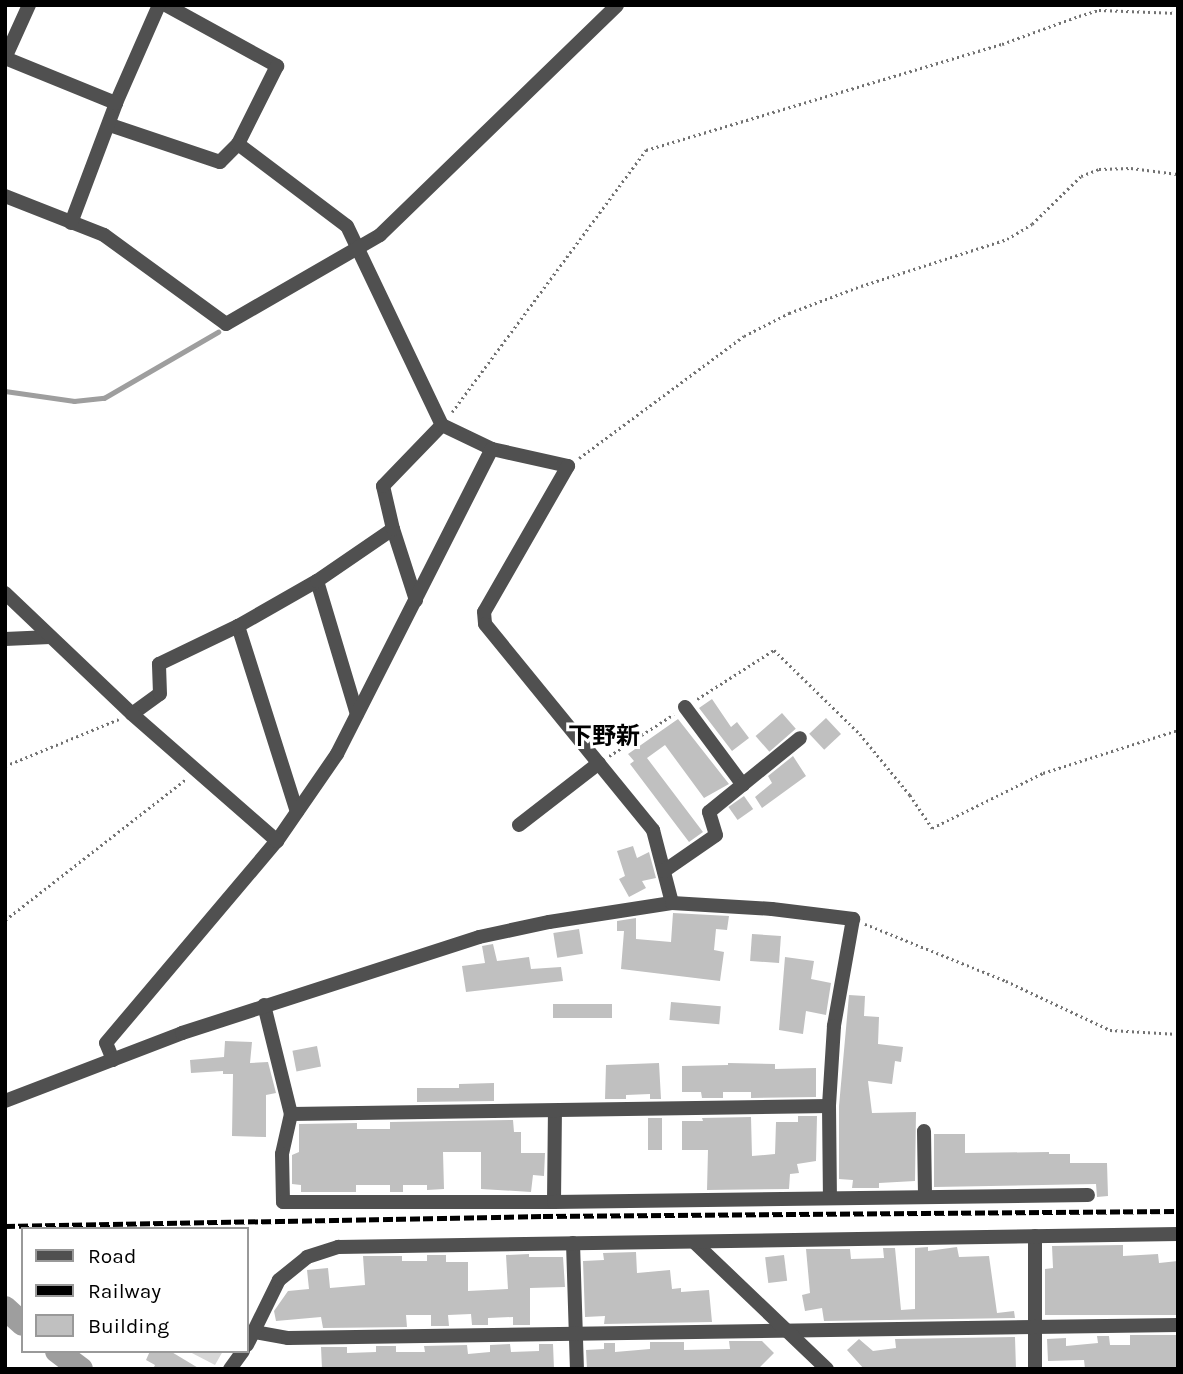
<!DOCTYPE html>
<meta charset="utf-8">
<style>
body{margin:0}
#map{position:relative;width:1183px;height:1374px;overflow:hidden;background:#fff;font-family:Karla,"Noto Sans JP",sans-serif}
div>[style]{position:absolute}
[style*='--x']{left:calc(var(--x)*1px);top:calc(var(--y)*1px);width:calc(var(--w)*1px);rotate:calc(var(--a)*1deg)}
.green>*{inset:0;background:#d7d7d7}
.stream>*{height:4.5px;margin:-2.25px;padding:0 2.25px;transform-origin:2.25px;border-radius:2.25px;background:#9e9e9e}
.river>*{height:24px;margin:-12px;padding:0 12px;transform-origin:12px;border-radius:12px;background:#9e9e9e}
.building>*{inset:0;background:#c0c0c0;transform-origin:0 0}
.path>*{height:2.5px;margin-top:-1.25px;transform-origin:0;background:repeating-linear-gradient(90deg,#727272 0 2px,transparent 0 5.5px)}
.minor>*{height:14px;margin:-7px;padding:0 7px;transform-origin:7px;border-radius:7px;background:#505050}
.tertiary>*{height:14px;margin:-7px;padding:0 7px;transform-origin:7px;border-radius:7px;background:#505050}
.rail>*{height:4.5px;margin-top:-2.25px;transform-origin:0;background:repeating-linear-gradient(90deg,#000 0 10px,transparent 0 13.5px)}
span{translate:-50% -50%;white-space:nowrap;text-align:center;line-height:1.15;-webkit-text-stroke:6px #fff;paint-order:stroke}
.neighbourhood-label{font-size:24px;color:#000;font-weight:700}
.frame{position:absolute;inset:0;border:7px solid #000;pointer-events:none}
.legend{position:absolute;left:21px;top:1227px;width:228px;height:126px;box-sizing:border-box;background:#fff;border:2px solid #999;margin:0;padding:9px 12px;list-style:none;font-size:21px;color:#000}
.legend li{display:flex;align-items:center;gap:14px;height:35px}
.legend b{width:35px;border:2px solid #999}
</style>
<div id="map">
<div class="green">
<i style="clip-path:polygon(188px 1351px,223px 1351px,215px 1365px)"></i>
</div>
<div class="stream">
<i style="--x:5;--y:391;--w:70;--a:8.2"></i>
<i style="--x:74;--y:401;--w:30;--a:-6"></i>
<i style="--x:104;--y:398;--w:132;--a:-30.1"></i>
</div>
<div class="river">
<i style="--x:5;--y:1308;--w:24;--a:42"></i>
<i style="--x:57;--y:1351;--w:30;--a:37"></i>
</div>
<div class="building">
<i style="clip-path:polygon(712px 699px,731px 727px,737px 722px,749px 738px,732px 751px,699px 708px)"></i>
<i style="left:782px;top:713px;width:21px;height:35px;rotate:49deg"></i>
<i style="left:826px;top:718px;width:22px;height:23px;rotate:47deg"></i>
<i style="clip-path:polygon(678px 719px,729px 784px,704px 798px,665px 745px,647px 758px,703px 832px,689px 842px,630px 764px,634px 761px,628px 754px)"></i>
<i style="clip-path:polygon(793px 756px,806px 776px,762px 808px,755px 797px,772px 783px,768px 776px)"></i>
<i style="left:744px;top:796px;width:16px;height:19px;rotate:55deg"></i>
<i style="clip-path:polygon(633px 846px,637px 858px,649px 852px,656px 878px,642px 881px,646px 888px,629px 897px,619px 879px,625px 876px,617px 851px)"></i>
<i style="clip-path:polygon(673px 913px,729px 916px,727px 930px,716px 929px,714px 950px,724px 952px,720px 981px,621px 969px,624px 931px,617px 931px,617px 921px,636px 918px,636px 939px,671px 942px)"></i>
<i style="left:579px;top:929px;width:25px;height:26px;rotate:81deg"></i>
<i style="left:752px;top:934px;width:29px;height:27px;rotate:4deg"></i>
<i style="clip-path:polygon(493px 944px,497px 961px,529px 957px,531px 969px,561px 967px,563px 981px,466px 992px,462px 966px,485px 963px,482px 946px)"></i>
<i style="clip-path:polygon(785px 957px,814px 961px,811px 979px,831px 983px,826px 1015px,806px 1011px,803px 1034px,779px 1030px)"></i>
<i style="clip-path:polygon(849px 995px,865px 996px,864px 1016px,879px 1017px,878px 1044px,903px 1047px,901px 1062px,895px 1061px,892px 1084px,868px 1081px,872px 1113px,916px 1112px,915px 1181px,879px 1183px,879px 1188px,852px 1188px,853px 1180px,839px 1179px,839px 1106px)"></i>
<i style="left:671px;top:1002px;width:50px;height:18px;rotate:5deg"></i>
<i style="left:612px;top:1004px;width:14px;height:59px;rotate:90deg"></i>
<i style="clip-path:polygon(225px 1041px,252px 1042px,250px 1063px,268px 1062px,276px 1093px,266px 1095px,266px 1137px,232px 1136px,233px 1074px,223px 1074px,223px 1071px,191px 1073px,190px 1060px,224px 1057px)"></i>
<i style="left:317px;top:1046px;width:21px;height:25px;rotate:79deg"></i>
<i style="clip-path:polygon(659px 1063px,661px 1099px,650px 1099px,650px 1094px,626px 1095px,626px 1099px,605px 1099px,606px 1065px)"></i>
<i style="clip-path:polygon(728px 1063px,775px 1064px,775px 1069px,816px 1068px,816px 1097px,751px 1098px,751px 1092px,723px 1092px,723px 1098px,702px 1098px,701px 1092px,682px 1092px,682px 1066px,728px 1065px)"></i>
<i style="clip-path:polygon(494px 1083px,494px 1101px,417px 1102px,417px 1088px,459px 1088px,459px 1084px)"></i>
<i style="clip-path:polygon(798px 1116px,817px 1116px,816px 1161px,797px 1164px,799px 1173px,790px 1174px,789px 1189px,707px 1190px,708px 1150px,682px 1150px,682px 1121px,703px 1121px,702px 1118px,751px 1117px,752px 1156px,775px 1154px,776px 1122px,798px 1122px)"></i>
<i style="left:648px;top:1118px;width:14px;height:32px"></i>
<i style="clip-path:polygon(513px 1120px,514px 1132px,521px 1132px,521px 1153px,545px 1153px,544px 1176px,533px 1175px,531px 1192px,481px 1189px,481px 1152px,443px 1152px,444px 1189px,427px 1190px,427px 1185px,403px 1185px,403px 1192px,390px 1192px,390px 1185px,356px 1185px,356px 1192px,301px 1192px,301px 1185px,292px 1184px,292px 1155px,299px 1152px,299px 1124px,357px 1123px,357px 1129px,390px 1129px,390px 1122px)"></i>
<i style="clip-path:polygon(934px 1134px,965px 1134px,965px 1153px,1049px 1152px,1049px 1154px,1070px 1154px,1070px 1163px,1107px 1163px,1108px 1196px,1097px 1197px,1096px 1184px,934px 1187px)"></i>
<i style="clip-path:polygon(1123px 1245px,1123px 1256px,1158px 1254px,1159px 1263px,1178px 1261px,1178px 1315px,1045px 1315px,1045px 1269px,1053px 1268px,1052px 1246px)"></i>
<i style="clip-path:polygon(928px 1247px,928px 1251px,957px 1247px,959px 1257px,989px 1256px,997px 1313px,1014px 1311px,1015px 1318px,824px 1321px,822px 1308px,805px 1311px,802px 1295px,810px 1293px,806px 1249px,850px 1249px,851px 1259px,884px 1258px,883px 1248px,895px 1248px,901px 1310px,915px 1309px,915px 1248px)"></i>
<i style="clip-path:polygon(636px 1252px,637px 1273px,670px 1270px,672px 1289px,681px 1288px,681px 1292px,709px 1290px,712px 1322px,604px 1324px,605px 1316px,585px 1317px,583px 1261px,604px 1260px,603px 1253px)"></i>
<i style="clip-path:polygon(529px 1254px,529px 1257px,563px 1257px,565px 1287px,530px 1288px,530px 1325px,513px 1325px,513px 1317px,488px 1318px,488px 1325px,472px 1325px,471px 1314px,448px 1315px,449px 1326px,431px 1326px,431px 1315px,406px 1315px,407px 1327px,323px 1328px,321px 1317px,276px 1321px,274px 1311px,288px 1291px,309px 1289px,307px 1270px,328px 1268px,330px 1288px,365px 1285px,363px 1256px,402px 1256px,402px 1261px,427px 1261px,427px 1255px,446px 1255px,446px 1262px,468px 1262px,468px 1291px,508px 1289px,506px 1255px)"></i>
<i style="left:784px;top:1255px;width:26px;height:19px;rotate:83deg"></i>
<i style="clip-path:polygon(1130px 1335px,1178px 1335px,1178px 1368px,1085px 1369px,1084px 1360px,1048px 1361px,1047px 1339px,1066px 1338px,1066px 1346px,1098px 1343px,1097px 1336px,1109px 1336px,1110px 1345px,1130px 1345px)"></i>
<i style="clip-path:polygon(1015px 1337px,1016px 1369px,864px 1369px,847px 1350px,859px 1339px,873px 1351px,896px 1348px,895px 1339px)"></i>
<i style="clip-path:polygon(729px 1341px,762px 1341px,774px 1353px,758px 1369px,587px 1369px,586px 1350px,604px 1349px,604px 1343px,615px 1343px,615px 1352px,650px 1349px,650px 1342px,684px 1342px,684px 1350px,730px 1349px)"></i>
<i style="clip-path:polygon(510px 1344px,511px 1352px,539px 1351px,539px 1344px,553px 1344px,554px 1369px,322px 1369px,321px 1347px,347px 1347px,347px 1353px,376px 1352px,376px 1346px,396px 1346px,396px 1352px,425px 1352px,424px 1346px,467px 1345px,468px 1354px,490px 1352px,490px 1345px)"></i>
<i style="clip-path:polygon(150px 1351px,170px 1351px,200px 1369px,153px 1369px,155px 1365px,146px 1360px)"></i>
</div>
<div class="path">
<i style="--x:452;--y:412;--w:326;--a:-53.5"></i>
<i style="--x:646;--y:150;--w:371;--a:-16.6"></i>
<i style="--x:1002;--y:44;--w:82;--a:-20"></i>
<i style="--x:1079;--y:16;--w:21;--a:-17"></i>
<i style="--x:1099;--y:10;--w:79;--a:2.2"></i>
<i style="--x:579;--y:458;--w:205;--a:-36.5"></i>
<i style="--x:744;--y:336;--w:51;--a:-27.1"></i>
<i style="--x:789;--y:313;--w:77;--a:-20.6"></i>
<i style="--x:861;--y:286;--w:153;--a:-17.8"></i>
<i style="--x:1007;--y:239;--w:29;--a:-31"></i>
<i style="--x:1032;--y:224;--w:69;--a:-44.4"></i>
<i style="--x:1081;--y:176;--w:19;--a:-21"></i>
<i style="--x:1099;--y:169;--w:32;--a:-2"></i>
<i style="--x:1131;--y:168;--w:47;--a:7.3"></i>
<i style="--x:697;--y:699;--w:91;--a:-32.5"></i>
<i style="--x:774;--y:650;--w:120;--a:44.3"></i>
<i style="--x:860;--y:734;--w:79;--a:50.7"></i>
<i style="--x:910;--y:795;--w:40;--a:56"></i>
<i style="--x:932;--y:828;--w:124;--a:-26.4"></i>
<i style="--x:1043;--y:773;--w:142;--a:-17.7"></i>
<i style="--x:609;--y:756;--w:77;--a:-32.9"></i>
<i style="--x:5;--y:766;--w:123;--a:-22.4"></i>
<i style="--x:5;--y:920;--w:228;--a:-37.9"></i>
<i style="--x:865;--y:924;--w:152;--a:22"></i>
<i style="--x:1006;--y:981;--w:115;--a:25.2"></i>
<i style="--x:1110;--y:1030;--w:68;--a:3.4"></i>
</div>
<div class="minor">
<i style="--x:166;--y:5;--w:127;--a:28.8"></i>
<i style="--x:277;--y:66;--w:87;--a:116.6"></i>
<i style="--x:5;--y:58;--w:120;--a:22.1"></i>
<i style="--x:5;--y:58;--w:58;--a:-65.6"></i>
<i style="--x:110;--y:125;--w:116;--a:18.6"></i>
<i style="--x:220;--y:162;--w:25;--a:-45"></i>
<i style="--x:238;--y:144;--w:136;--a:37"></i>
<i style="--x:347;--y:226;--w:221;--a:64.5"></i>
<i style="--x:5;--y:196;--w:106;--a:21.5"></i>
<i style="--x:104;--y:235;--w:151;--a:36.1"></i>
<i style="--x:226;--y:324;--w:178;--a:-30"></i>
<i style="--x:380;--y:235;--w:330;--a:-44.1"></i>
<i style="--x:71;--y:223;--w:128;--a:-69.4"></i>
<i style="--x:116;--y:103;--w:107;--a:-66.3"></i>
<i style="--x:393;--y:529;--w:75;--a:72.1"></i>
<i style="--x:317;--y:581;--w:139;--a:73.3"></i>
<i style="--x:238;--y:626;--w:195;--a:72.4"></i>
<i style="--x:5;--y:639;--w:45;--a:-2.5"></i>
<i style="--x:685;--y:707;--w:97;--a:53.4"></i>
<i style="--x:132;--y:714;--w:34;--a:-36"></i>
<i style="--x:160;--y:694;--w:30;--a:-92"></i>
<i style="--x:159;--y:664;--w:88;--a:-25.7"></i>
<i style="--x:238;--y:626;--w:91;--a:-29.7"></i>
<i style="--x:317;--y:581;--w:92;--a:-34.4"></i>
<i style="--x:393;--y:529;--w:44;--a:-103.1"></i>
<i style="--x:383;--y:486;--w:85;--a:-46"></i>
<i style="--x:442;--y:425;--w:55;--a:25.6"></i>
<i style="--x:492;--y:449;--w:78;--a:12.6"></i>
<i style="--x:568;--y:466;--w:168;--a:119.9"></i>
<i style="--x:484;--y:612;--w:12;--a:85"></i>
<i style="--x:485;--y:624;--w:266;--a:50.8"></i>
<i style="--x:653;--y:830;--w:75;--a:75.4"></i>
<i style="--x:519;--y:825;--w:101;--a:-37.8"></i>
<i style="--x:664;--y:871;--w:63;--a:-34.7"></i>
<i style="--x:716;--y:835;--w:24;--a:-107"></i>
<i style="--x:709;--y:812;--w:117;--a:-39.1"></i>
<i style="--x:264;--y:1005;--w:112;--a:76.1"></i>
<i style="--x:291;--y:1114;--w:41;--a:102.7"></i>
<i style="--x:282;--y:1154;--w:48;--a:88.8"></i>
<i style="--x:283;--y:1202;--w:271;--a:0"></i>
<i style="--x:554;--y:1202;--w:89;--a:-89.4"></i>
<i style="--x:113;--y:1060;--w:18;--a:-112"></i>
<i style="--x:106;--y:1043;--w:265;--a:-49.8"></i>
<i style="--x:277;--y:841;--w:106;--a:-55.4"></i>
<i style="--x:337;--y:754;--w:342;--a:-63.1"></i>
<i style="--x:5;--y:1101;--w:190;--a:-21"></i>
<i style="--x:182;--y:1033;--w:312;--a:-17.9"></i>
<i style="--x:479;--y:937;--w:72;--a:-12.1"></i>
<i style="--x:549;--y:922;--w:124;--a:-8.8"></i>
<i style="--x:672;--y:903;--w:100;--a:3.4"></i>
<i style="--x:772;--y:909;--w:82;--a:7"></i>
<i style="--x:853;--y:919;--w:109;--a:100.1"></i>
<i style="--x:834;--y:1026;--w:80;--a:93.6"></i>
<i style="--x:829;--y:1106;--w:92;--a:89.4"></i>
<i style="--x:291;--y:1114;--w:538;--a:-0.85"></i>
<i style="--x:924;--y:1131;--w:66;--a:89.1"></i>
<i style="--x:554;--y:1202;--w:534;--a:-0.75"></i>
<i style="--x:1035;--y:1236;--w:133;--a:90"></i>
<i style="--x:573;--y:1243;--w:126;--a:88.2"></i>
<i style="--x:254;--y:1332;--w:35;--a:10"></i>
<i style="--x:288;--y:1338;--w:890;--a:-0.84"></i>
</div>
<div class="tertiary">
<i style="--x:5;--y:593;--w:175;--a:43.6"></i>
<i style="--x:132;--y:714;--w:193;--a:41.2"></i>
<i style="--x:694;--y:1242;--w:184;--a:43.7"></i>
<i style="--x:247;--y:1345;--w:72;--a:-63.8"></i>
<i style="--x:279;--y:1280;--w:36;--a:-39"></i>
<i style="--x:307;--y:1257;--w:33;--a:-18"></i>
<i style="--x:338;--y:1247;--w:840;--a:-0.89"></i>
<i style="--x:230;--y:1369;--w:22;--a:-54"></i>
</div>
<div class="rail">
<i style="--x:5;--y:1226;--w:538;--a:-1.06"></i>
<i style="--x:543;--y:1216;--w:635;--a:-0.45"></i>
</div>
<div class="neighbourhood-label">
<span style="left:604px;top:737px">下野新</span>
</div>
<div class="frame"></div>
<ul class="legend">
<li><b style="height:9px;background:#505050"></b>Road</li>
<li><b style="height:9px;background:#000"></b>Railway</li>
<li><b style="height:19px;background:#c0c0c0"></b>Building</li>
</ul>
</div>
